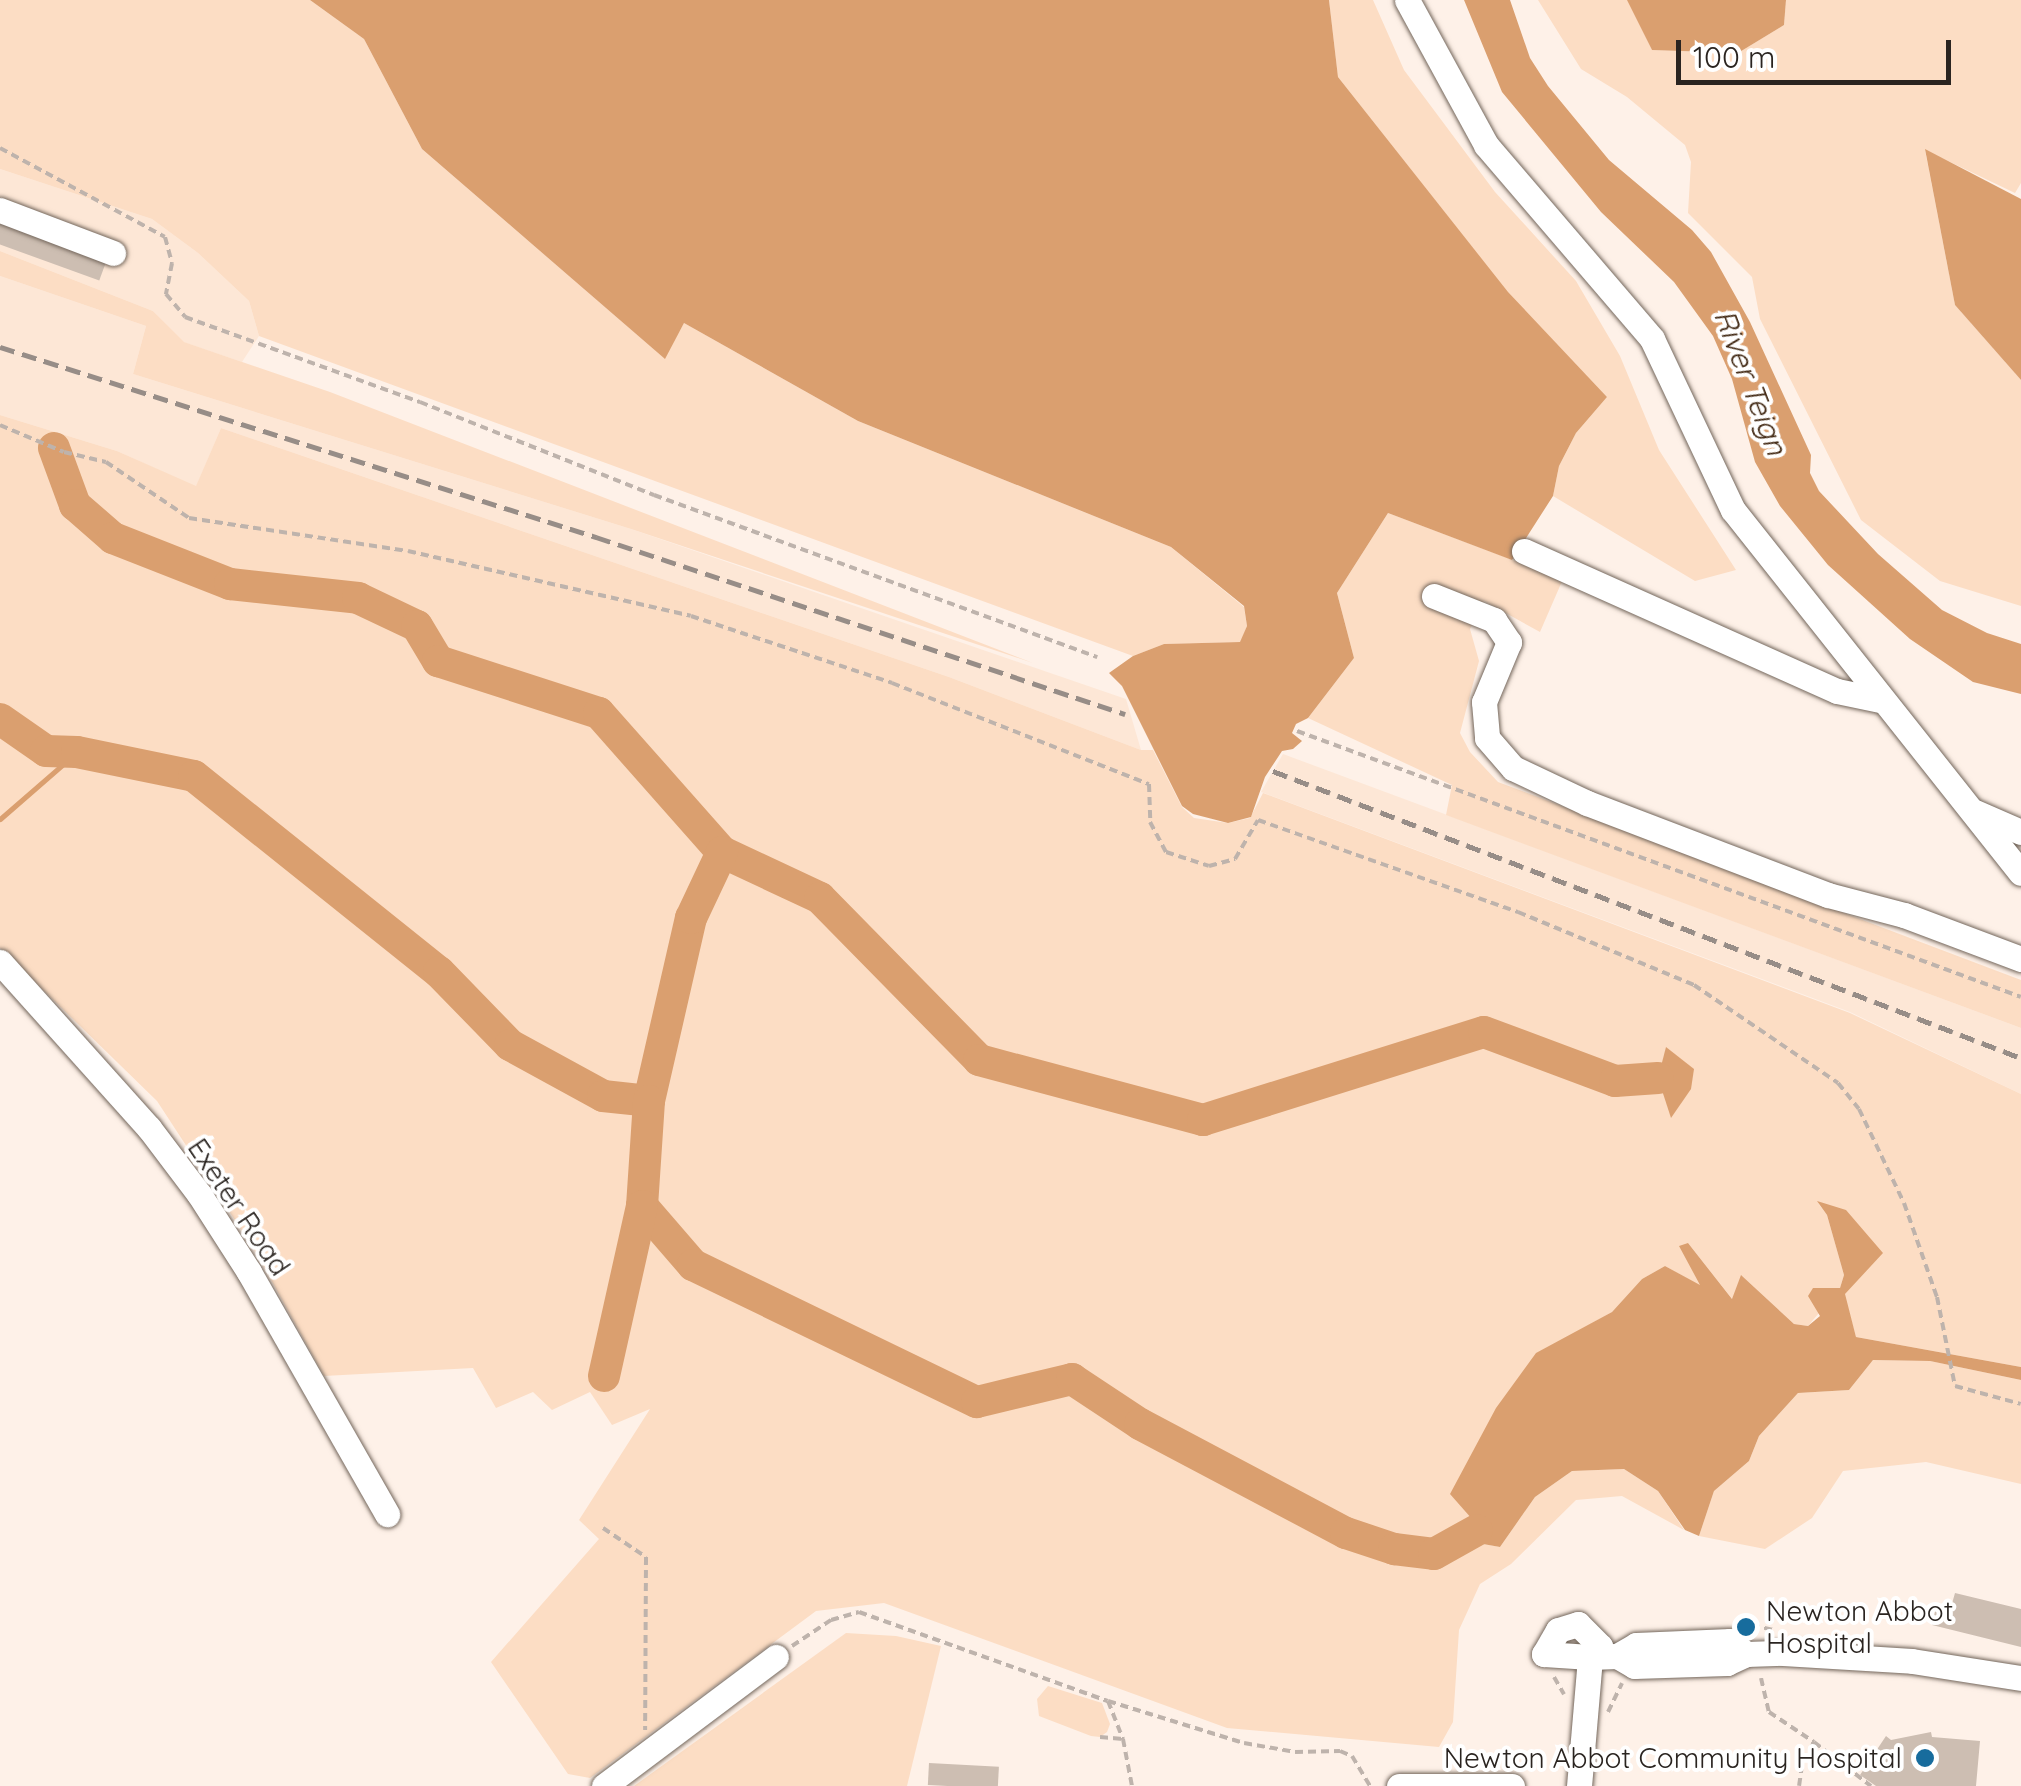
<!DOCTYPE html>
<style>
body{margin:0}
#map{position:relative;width:2021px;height:1786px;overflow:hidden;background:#fef1e8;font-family:Quicksand,sans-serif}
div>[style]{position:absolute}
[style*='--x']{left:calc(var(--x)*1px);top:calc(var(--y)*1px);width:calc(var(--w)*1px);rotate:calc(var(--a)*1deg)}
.built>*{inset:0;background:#fde7d6}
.green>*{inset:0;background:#fcddc4}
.water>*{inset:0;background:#da9f6f}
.stream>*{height:5px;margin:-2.5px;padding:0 2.5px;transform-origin:2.5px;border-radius:2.5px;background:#da9f6f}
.river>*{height:32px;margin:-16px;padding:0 16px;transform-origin:16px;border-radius:16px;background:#da9f6f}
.building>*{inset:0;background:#cdbeb2;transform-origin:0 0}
.path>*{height:4px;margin-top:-2px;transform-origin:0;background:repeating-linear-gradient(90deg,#beb3ac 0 8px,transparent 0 13px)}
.roads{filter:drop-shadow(0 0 2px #73665b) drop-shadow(0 0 2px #73665b)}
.minor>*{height:25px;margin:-12.5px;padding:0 12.5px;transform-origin:12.5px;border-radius:12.5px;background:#fff}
.rail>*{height:5px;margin-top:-2.5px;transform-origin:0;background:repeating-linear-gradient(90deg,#978d87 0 15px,transparent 0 23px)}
.dots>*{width:28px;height:28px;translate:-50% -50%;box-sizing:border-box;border:5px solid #fff;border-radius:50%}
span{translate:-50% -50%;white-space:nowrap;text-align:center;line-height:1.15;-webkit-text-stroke:8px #fff;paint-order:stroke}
.street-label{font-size:28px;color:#2a2420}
.poi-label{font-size:28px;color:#2a2420}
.left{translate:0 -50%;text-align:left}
.right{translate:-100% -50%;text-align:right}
.water-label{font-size:30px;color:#402712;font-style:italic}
.scale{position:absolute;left:1676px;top:40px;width:275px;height:45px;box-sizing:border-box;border:5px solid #2a2420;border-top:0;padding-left:12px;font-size:30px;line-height:35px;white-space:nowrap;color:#2a2420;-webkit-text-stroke:8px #fff;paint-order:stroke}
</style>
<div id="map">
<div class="built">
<i style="clip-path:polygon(0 169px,152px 219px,198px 253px,249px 301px,259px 336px,242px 362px,183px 342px,153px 311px,0 251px)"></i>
<i style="clip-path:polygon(0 276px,146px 326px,133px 374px,631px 529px,1126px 699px,1141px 750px,949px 677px,221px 428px,196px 487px,117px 451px,0 415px)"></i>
<i style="clip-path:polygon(1283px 754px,2021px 1028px,2021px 1094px,1850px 1012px,1261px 792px)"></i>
</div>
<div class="green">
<i style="clip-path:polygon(0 0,310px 0,364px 39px,422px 149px,664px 358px,684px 323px,858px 421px,1171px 547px,1244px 607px,1247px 626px,1241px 642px,1164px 644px,1133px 656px,259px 336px,249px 301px,198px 253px,152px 219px,0 169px)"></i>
<i style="clip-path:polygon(1329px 0,1373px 0,1404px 70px,1495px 192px,1576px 281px,1620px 356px,1659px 450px,1736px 570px,1695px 581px,1553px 496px,1559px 466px,1576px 433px,1607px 397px,1508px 293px,1338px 77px)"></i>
<i style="clip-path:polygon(1538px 0,1628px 0,1652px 50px,1738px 53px,1784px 25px,1786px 0,2021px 0,2021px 183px,2015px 193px,1925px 150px,1955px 305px,2021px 380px,2021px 606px,1940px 581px,1861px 520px,1760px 319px,1752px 277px,1688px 213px,1691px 162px,1685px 145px,1627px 97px,1581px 69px)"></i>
<i style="clip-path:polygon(0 251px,153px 311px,184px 342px,330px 392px,1033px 663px,631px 529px,133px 374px,146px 326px,0 276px)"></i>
<i style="clip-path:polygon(0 415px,117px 451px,196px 486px,221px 428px,949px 677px,1141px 750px,1153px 750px,1182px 807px,1194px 818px,1228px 823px,1250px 818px,1263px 793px,1850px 1013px,2021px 1094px,2021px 1367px,1856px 1337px,1844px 1294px,1882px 1253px,1818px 1203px,1827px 1215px,1844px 1275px,1840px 1288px,1808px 1326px,1794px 1324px,1742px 1276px,1733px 1300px,1688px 1243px,1702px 1287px,1665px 1266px,1642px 1279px,1612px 1312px,1580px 1330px,1451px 1493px,1472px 1519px,1483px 1544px,1500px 1547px,1535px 1497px,1572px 1471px,1624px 1469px,1658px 1491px,1684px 1530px,1622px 1496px,1576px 1500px,1511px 1564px,1480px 1584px,1459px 1630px,1453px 1722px,1439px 1747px,1227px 1728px,884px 1603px,816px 1611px,590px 1778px,568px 1774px,491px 1662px,599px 1539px,579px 1520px,650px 1409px,612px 1425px,590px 1392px,552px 1410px,533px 1392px,496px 1408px,473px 1368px,324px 1376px,255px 1251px,157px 1101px,0 948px)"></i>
<i style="clip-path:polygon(1388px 513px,1563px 579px,1540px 632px,1484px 601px,1470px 629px,1479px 661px,1460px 733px,1470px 752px,1498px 782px,2021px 980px,2021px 1028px,1446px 815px,1452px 785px,1308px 718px,1354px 658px,1337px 593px)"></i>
<i style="clip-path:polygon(1873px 1360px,1930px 1361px,2021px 1380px,2021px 1484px,1926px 1462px,1843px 1471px,1812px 1518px,1765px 1549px,1699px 1536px,1714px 1491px,1749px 1461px,1759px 1436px,1798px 1393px,1849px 1390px)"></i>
<i style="clip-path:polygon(846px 1633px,896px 1636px,941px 1646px,907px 1786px,634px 1786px)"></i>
<i style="clip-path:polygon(1048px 1686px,1102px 1703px,1110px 1724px,1107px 1732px,1100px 1737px,1091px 1736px,1039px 1716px,1037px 1699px)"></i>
</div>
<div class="water">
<i style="clip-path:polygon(310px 0,1329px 0,1338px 77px,1508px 292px,1607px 397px,1576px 433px,1559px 466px,1553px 496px,1512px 560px,1388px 513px,1337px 593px,1354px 658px,1308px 718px,1296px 724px,1292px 733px,1302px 741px,1293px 749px,1282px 751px,1265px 777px,1251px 817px,1228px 823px,1193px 814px,1182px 806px,1122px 686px,1109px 673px,1133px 656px,1164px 644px,1240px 642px,1247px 626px,1244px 606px,1171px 547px,858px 421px,684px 323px,665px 359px,422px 149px,364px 39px)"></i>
<i style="clip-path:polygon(1464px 0,1510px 0,1530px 58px,1548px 86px,1609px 160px,1692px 230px,1711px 252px,1750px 322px,1811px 455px,1810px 473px,1819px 491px,1878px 554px,1942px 610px,1987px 633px,2021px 644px,2021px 694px,1973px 682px,1910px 639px,1828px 565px,1780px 506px,1755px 462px,1732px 379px,1713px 336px,1674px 282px,1601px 212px,1502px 92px)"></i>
<i style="clip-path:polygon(1627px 0,1786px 0,1784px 25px,1738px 53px,1652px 50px)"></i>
<i style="clip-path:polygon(1925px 149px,2021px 199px,2021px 380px,1955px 305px)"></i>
<i style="clip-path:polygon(1666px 1047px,1694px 1069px,1691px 1089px,1671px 1118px,1658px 1078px)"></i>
<i style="clip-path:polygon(1817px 1201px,1846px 1210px,1883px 1253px,1845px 1294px,1856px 1337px,2021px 1367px,2021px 1380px,1930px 1361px,1873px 1360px,1849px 1390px,1798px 1393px,1759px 1436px,1749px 1461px,1714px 1491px,1699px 1536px,1685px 1530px,1658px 1491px,1624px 1469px,1572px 1471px,1535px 1497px,1500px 1547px,1483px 1544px,1472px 1519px,1450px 1494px,1496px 1408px,1536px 1353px,1612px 1312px,1642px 1279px,1665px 1266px,1700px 1285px,1679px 1246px,1688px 1243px,1732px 1299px,1741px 1275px,1794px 1324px,1808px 1326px,1820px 1316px,1808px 1296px,1813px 1288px,1840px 1288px,1844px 1275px,1827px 1215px)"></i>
</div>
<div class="stream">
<i style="--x:0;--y:819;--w:102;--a:-41"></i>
</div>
<div class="river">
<i style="--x:54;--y:448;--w:61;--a:69.8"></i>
<i style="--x:75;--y:505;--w:50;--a:41"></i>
<i style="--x:113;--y:538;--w:126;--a:21.5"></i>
<i style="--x:230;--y:584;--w:129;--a:6.2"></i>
<i style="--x:358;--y:598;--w:65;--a:25.4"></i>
<i style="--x:417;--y:626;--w:41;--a:59"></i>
<i style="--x:438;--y:661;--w:169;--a:17.9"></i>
<i style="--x:599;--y:713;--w:186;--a:48.5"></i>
<i style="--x:722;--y:852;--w:108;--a:25.1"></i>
<i style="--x:820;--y:898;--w:227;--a:45.5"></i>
<i style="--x:979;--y:1060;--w:232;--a:15"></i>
<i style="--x:1203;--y:1120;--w:294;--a:-17.4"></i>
<i style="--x:1484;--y:1032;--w:140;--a:20.5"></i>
<i style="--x:1615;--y:1081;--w:43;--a:-4"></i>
<i style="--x:0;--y:719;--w:56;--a:34.8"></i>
<i style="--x:46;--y:751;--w:31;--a:2"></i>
<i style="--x:77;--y:752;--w:119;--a:11.6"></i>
<i style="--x:194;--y:776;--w:314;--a:38.7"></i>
<i style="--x:439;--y:972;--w:102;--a:45.8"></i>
<i style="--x:510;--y:1045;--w:106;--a:28.7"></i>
<i style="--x:603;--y:1096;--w:46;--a:6.2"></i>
<i style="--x:649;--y:1101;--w:188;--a:-77.1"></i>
<i style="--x:691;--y:918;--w:73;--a:-64.8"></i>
<i style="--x:649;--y:1101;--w:105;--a:93.8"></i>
<i style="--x:642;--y:1206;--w:78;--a:49.2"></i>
<i style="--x:693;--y:1265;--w:315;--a:25.8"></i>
<i style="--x:977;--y:1402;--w:98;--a:-13.6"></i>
<i style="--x:1072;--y:1379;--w:82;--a:33.5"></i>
<i style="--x:1140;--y:1424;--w:233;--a:27.9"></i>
<i style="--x:1346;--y:1533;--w:51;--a:18.4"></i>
<i style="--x:1394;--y:1549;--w:40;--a:7.1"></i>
<i style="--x:1434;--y:1554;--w:49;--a:-29.2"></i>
<i style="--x:604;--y:1376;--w:174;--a:-77.4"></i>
</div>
<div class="building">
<i style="left:0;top:220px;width:114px;height:23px;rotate:20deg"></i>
<i style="clip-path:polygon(1955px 1593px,2021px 1609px,2021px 1647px,1932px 1625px,1937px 1603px,1951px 1607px)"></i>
<i style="clip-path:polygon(1931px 1732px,1932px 1737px,1980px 1741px,1976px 1786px,1876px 1786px,1860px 1775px,1886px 1736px,1891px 1740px)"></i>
<i style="left:929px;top:1763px;width:70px;height:22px;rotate:3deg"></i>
</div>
<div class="path">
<i style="--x:0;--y:148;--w:187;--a:28.3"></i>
<i style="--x:165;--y:237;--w:27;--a:75"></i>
<i style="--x:172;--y:263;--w:32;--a:101"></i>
<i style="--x:166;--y:294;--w:30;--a:50"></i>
<i style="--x:185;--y:317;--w:250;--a:19.9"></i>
<i style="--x:420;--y:402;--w:252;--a:21.7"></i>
<i style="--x:654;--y:495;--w:472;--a:20.1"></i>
<i style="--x:0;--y:425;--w:69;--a:22.9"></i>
<i style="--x:64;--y:452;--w:43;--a:13.4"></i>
<i style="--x:106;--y:462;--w:100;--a:34"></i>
<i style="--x:189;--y:518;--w:221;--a:8.6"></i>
<i style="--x:408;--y:551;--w:290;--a:12.9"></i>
<i style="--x:691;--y:616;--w:212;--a:18.4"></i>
<i style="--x:892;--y:683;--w:276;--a:21.5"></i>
<i style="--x:1149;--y:784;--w:38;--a:88"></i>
<i style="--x:1150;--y:822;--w:34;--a:62"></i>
<i style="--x:1166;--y:852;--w:45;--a:18"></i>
<i style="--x:1209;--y:866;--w:27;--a:-15"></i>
<i style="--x:1235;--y:859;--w:45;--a:-59.5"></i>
<i style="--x:1258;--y:820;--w:276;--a:19.5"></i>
<i style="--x:1518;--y:912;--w:191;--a:22.5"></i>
<i style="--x:1694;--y:985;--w:174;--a:34.2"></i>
<i style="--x:1838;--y:1083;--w:33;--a:51"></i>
<i style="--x:1859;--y:1109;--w:104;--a:64.4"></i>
<i style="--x:1904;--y:1203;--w:100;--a:70.7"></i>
<i style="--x:1937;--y:1297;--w:91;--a:78.6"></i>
<i style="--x:1955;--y:1386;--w:68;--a:15.3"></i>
<i style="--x:1297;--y:731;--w:771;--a:20.17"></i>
<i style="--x:603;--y:1528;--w:52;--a:34"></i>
<i style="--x:646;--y:1557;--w:173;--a:90.3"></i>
<i style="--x:1739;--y:1622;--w:35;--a:13"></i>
<i style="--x:792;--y:1646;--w:47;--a:-33.7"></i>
<i style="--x:831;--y:1620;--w:29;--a:-16"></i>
<i style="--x:859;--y:1612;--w:264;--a:19.7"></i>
<i style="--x:1108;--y:1701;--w:41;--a:68.5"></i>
<i style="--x:1123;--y:1739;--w:48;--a:79.2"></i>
<i style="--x:1554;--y:1677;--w:20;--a:60"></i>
<i style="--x:1761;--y:1678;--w:35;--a:77"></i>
<i style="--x:1769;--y:1712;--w:54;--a:33.7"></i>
<i style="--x:1814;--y:1742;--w:26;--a:118"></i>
<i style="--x:1802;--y:1765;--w:21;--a:98"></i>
<i style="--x:1108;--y:1701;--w:142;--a:17.2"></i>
<i style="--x:1244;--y:1743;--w:52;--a:10"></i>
<i style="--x:1295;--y:1752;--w:45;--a:-1.3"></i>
<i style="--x:1340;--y:1751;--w:13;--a:23"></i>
<i style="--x:1352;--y:1756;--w:35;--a:59"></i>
<i style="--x:1608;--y:1712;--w:32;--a:-64"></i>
<i style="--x:1100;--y:1737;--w:23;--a:5"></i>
<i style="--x:1814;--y:1742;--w:72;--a:37.7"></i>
</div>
<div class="roads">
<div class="minor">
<i style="--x:1407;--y:0;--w:165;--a:61.4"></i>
<i style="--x:1486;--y:145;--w:255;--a:49.4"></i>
<i style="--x:1652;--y:339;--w:189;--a:64.7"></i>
<i style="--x:1733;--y:510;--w:463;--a:51.6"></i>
<i style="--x:0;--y:210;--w:121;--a:20.8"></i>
<i style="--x:1524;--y:551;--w:343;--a:24.1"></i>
<i style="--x:1837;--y:691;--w:44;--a:11.8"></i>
<i style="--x:1434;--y:596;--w:65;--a:21.8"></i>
<i style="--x:1494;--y:620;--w:27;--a:56"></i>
<i style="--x:1509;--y:642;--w:65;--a:112.6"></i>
<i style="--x:1484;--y:702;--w:36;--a:85"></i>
<i style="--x:1487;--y:738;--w:40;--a:49"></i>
<i style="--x:1513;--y:768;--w:82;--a:25.3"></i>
<i style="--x:1587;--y:803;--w:258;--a:20.9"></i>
<i style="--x:1828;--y:895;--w:79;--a:14.7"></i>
<i style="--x:1904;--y:915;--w:125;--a:20.6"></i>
<i style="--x:1975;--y:812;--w:50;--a:23.5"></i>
<i style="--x:0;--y:962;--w:223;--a:48.1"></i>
<i style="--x:149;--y:1128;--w:83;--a:52.9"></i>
<i style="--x:199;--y:1194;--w:93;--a:57.3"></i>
<i style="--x:249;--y:1272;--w:279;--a:60.3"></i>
<i style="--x:1602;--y:1656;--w:10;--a:-101"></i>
<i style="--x:1600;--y:1646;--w:31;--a:-135"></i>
<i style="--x:1578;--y:1624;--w:21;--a:163"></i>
<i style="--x:1558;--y:1630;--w:28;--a:120"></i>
<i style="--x:1544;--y:1654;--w:46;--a:3.7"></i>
<i style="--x:1590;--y:1657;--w:27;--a:-2"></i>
<i style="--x:1617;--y:1656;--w:20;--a:30"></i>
<i style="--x:1634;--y:1666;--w:93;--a:-1.8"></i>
<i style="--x:1727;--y:1663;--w:21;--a:-25"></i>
<i style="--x:1746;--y:1654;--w:37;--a:-2"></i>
<i style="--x:1783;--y:1653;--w:129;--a:3.5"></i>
<i style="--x:1912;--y:1661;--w:110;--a:8.9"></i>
<i style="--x:1617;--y:1656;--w:22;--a:-30"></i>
<i style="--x:1636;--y:1645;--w:94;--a:-2.4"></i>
<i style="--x:1730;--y:1641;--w:21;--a:39"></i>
<i style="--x:604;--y:1786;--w:215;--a:-36.9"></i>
<i style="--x:1399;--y:1786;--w:113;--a:0"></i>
<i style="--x:1579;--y:1786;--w:129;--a:-85.1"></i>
</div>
</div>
<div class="rail">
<i style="--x:0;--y:347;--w:626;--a:17.68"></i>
<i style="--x:596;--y:537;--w:558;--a:18.5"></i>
<i style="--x:1273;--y:771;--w:801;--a:20.99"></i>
</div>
<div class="dots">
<i style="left:1746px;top:1627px;background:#176c9d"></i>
<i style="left:1925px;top:1758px;background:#176c9d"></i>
</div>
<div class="street-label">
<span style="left:239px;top:1207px;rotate:56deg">Exeter Road</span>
</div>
<div class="poi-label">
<span class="left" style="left:1766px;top:1627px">Newton Abbot<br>Hospital</span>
<span class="right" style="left:1902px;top:1758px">Newton Abbot Community Hospital</span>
</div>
<div class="water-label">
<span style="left:1751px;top:382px;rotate:69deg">River Teign</span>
</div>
<div class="scale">100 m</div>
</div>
